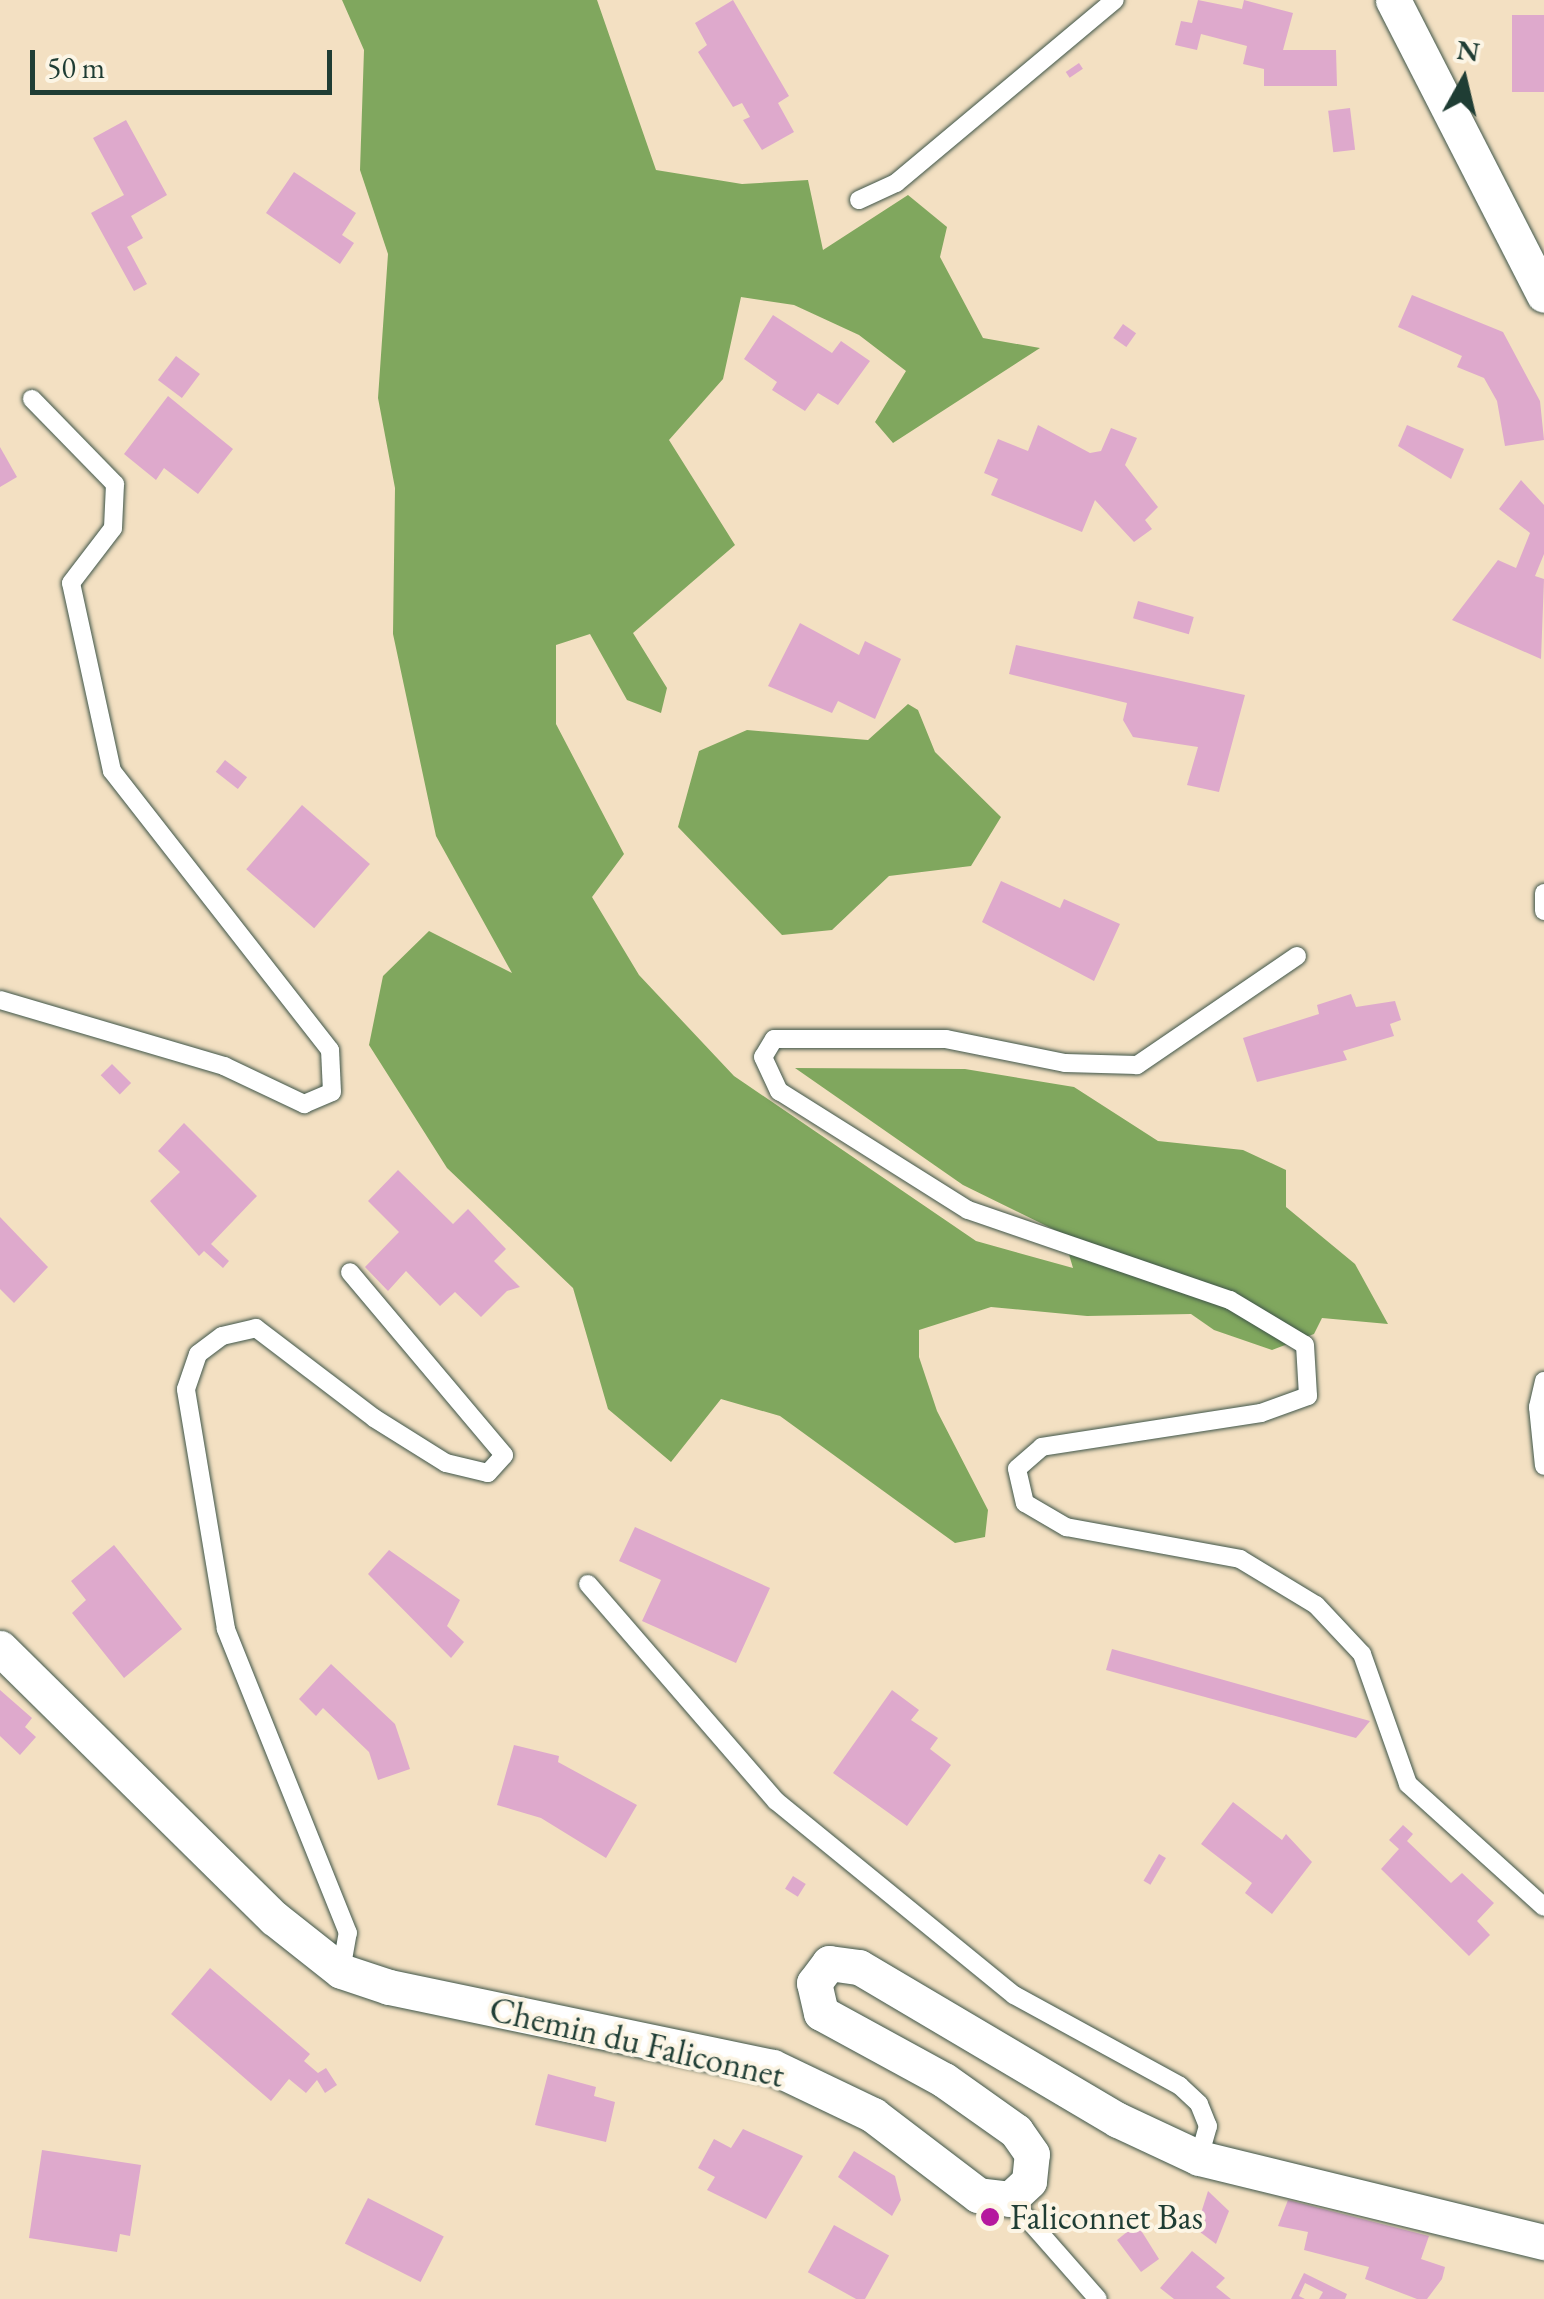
<!DOCTYPE html>
<style>
body{margin:0}
#map{position:relative;width:1544px;height:2299px;overflow:hidden;background:#f3e0c2;font-family:"EB Garamond",serif}
div>[style]{position:absolute}
[style*='--x']{left:calc(var(--x)*1px);top:calc(var(--y)*1px);width:calc(var(--w)*1px);rotate:calc(var(--a)*1deg)}
.forest>*{inset:0;background:#80a75e}
.building>*{inset:0;background:#dea9cc;transform-origin:0 0}
.roads{filter:drop-shadow(0 0 2px #3f5549) drop-shadow(0 0 2px #3f5549)}
.lane>*{height:18px;margin:-9px;padding:0 9px;transform-origin:9px;border-radius:9px;background:#fff}
.street>*{height:35px;margin:-17.5px;padding:0 17.5px;transform-origin:17.5px;border-radius:17.5px;background:#fff}
.dots>*{width:28px;height:28px;translate:-50% -50%;box-sizing:border-box;border:5px solid #fcf5e5;border-radius:50%}
span{translate:-50% -50%;white-space:nowrap;text-align:center;line-height:1.15;-webkit-text-stroke:8px #fcf5e5;paint-order:stroke}
.street-label{font-size:35px;color:#1f3d34}
.poi-label{font-size:35px;color:#1f3d34}
.left{translate:0 -50%;text-align:left}
.north{position:absolute;left:1414px;top:30px;width:100px;height:100px;-webkit-text-stroke:8px #fcf5e5;paint-order:stroke;rotate:8deg;font-size:28px;font-weight:700;line-height:40px;text-align:center;color:#1f3d34}
.north::after{content:'';display:block;margin:auto;width:35px;height:45px;background:#1f3d34;clip-path:polygon(50% 0,100% 100%,50% 72%,0 100%)}
.scale{position:absolute;left:30px;top:50px;width:302px;height:45px;box-sizing:border-box;border:5px solid #1f3d34;border-top:0;padding-left:12px;font-size:30px;line-height:35px;white-space:nowrap;color:#1f3d34;-webkit-text-stroke:8px #fcf5e5;paint-order:stroke}
</style>
<div id="map">
<div class="forest">
<i style="clip-path:polygon(342px 0,597px 0,656px 170px,742px 184px,808px 180px,823px 250px,908px 195px,947px 227px,940px 257px,983px 338px,1040px 348px,893px 443px,875px 422px,906px 371px,859px 335px,794px 305px,741px 297px,723px 379px,669px 440px,735px 545px,633px 633px,667px 688px,661px 713px,627px 700px,590px 634px,556px 645px,556px 724px,624px 854px,592px 897px,639px 975px,734px 1076px,976px 1241px,1073px 1268px,1063px 1234px,963px 1185px,795px 1068px,965px 1069px,1074px 1087px,1158px 1141px,1243px 1150px,1286px 1170px,1286px 1207px,1355px 1264px,1388px 1324px,1322px 1318px,1314px 1334px,1272px 1350px,1214px 1330px,1191px 1314px,1087px 1316px,991px 1307px,919px 1330px,919px 1357px,937px 1411px,988px 1510px,985px 1537px,955px 1543px,780px 1416px,721px 1399px,671px 1462px,608px 1409px,573px 1288px,447px 1168px,369px 1045px,383px 976px,429px 931px,512px 973px,436px 836px,393px 634px,395px 488px,378px 398px,388px 254px,360px 170px,364px 50px)"></i>
<i style="clip-path:polygon(908px 704px,918px 710px,935px 752px,1001px 817px,971px 866px,889px 876px,832px 930px,782px 935px,678px 827px,699px 751px,747px 730px,868px 740px)"></i>
</div>
<div class="building">
<i style="clip-path:polygon(733px 0,789px 96px,778px 103px,794px 132px,762px 150px,743px 120px,750px 117px,742px 103px,733px 107px,698px 52px,707px 45px,695px 23px)"></i>
<i style="clip-path:polygon(1198px 0,1242px 9px,1244px 0,1293px 13px,1283px 50px,1336px 50px,1337px 86px,1264px 86px,1264px 69px,1243px 64px,1247px 46px,1201px 34px,1197px 50px,1175px 45px,1181px 21px,1192px 23px)"></i>
<i style="left:1544px;top:15px;width:77px;height:32px;rotate:90deg"></i>
<i style="left:1079px;top:63px;width:7px;height:16px;rotate:56deg"></i>
<i style="left:1350px;top:108px;width:42px;height:22px;rotate:83deg"></i>
<i style="clip-path:polygon(126px 120px,167px 195px,131px 216px,143px 238px,127px 247px,147px 284px,134px 291px,91px 213px,124px 195px,93px 138px)"></i>
<i style="clip-path:polygon(294px 172px,356px 213px,342px 235px,354px 243px,340px 264px,266px 213px)"></i>
<i style="clip-path:polygon(1412px 295px,1503px 332px,1540px 401px,1544px 440px,1505px 446px,1497px 401px,1484px 378px,1457px 367px,1462px 356px,1398px 327px)"></i>
<i style="clip-path:polygon(773px 315px,832px 353px,841px 341px,870px 361px,838px 405px,818px 393px,805px 411px,772px 390px,777px 382px,744px 359px)"></i>
<i style="left:1123px;top:324px;width:16px;height:17px;rotate:35deg"></i>
<i style="left:176px;top:356px;width:30px;height:30px;rotate:37deg"></i>
<i style="clip-path:polygon(168px 396px,233px 449px,198px 494px,164px 468px,156px 480px,124px 454px)"></i>
<i style="clip-path:polygon(1038px 425px,1090px 453px,1101px 451px,1111px 428px,1137px 438px,1125px 465px,1158px 507px,1145px 520px,1152px 529px,1134px 542px,1095px 500px,1082px 532px,991px 495px,998px 479px,984px 473px,998px 439px,1028px 451px)"></i>
<i style="clip-path:polygon(1407px 425px,1464px 449px,1451px 479px,1398px 446px)"></i>
<i style="clip-path:polygon(0 447px,17px 477px,0 487px)"></i>
<i style="clip-path:polygon(1521px 480px,1544px 505px,1544px 554px,1535px 576px,1544px 579px,1541px 659px,1452px 620px,1498px 560px,1516px 568px,1530px 533px,1499px 509px)"></i>
<i style="left:1138px;top:601px;width:58px;height:18px;rotate:16deg"></i>
<i style="clip-path:polygon(800px 623px,859px 655px,865px 641px,901px 659px,875px 719px,838px 701px,832px 713px,768px 686px)"></i>
<i style="clip-path:polygon(1016px 645px,1245px 695px,1219px 792px,1187px 785px,1198px 747px,1133px 737px,1123px 720px,1127px 703px,1009px 674px)"></i>
<i style="left:225px;top:760px;width:28px;height:15px;rotate:38deg"></i>
<i style="left:302px;top:805px;width:90px;height:85px;rotate:41deg"></i>
<i style="clip-path:polygon(1001px 881px,1060px 908px,1064px 899px,1120px 924px,1094px 981px,982px 922px)"></i>
<i style="clip-path:polygon(1351px 994px,1356px 1007px,1395px 1001px,1401px 1020px,1390px 1024px,1394px 1036px,1343px 1051px,1347px 1060px,1257px 1082px,1243px 1038px,1319px 1014px,1317px 1005px)"></i>
<i style="left:112px;top:1064px;width:27px;height:16px;rotate:45deg"></i>
<i style="clip-path:polygon(184px 1123px,257px 1196px,211px 1244px,229px 1261px,223px 1268px,204px 1251px,199px 1256px,150px 1201px,180px 1172px,158px 1151px)"></i>
<i style="clip-path:polygon(398px 1170px,453px 1224px,468px 1209px,506px 1249px,494px 1261px,520px 1287px,507px 1291px,481px 1317px,455px 1292px,440px 1306px,406px 1271px,388px 1291px,365px 1267px,399px 1232px,368px 1201px)"></i>
<i style="clip-path:polygon(0 1217px,48px 1267px,14px 1303px,0 1289px)"></i>
<i style="clip-path:polygon(635px 1527px,770px 1588px,736px 1663px,642px 1621px,661px 1580px,619px 1561px)"></i>
<i style="clip-path:polygon(114px 1545px,182px 1629px,124px 1678px,72px 1613px,86px 1600px,71px 1581px)"></i>
<i style="clip-path:polygon(389px 1550px,460px 1600px,447px 1626px,464px 1642px,451px 1658px,368px 1574px)"></i>
<i style="clip-path:polygon(1112px 1649px,1156px 1661px,1370px 1721px,1356px 1738px,1106px 1670px)"></i>
<i style="clip-path:polygon(331px 1664px,395px 1724px,410px 1769px,378px 1780px,369px 1752px,323px 1708px,316px 1716px,299px 1699px)"></i>
<i style="clip-path:polygon(0 1690px,32px 1718px,25px 1727px,36px 1737px,20px 1755px,0 1736px)"></i>
<i style="clip-path:polygon(892px 1690px,919px 1710px,911px 1720px,938px 1738px,930px 1749px,951px 1765px,907px 1826px,833px 1773px)"></i>
<i style="clip-path:polygon(514px 1745px,559px 1756px,558px 1762px,637px 1805px,606px 1858px,541px 1818px,497px 1805px)"></i>
<i style="clip-path:polygon(1233px 1802px,1282px 1840px,1286px 1834px,1312px 1862px,1272px 1914px,1245px 1893px,1252px 1883px,1201px 1844px)"></i>
<i style="clip-path:polygon(1403px 1825px,1413px 1834px,1407px 1841px,1451px 1883px,1462px 1873px,1494px 1903px,1477px 1921px,1490px 1935px,1469px 1956px,1381px 1869px,1399px 1849px,1389px 1840px)"></i>
<i style="left:1159px;top:1854px;width:8px;height:31px;rotate:30deg"></i>
<i style="left:793px;top:1876px;width:15px;height:15px;rotate:32deg"></i>
<i style="clip-path:polygon(210px 1968px,310px 2054px,304px 2061px,318px 2073px,326px 2068px,337px 2085px,325px 2093px,317px 2080px,306px 2093px,289px 2079px,271px 2101px,171px 2014px)"></i>
<i style="clip-path:polygon(548px 2074px,596px 2087px,594px 2096px,615px 2102px,606px 2142px,535px 2125px)"></i>
<i style="clip-path:polygon(743px 2129px,803px 2156px,766px 2219px,707px 2190px,715px 2177px,698px 2168px,714px 2139px,731px 2148px)"></i>
<i style="clip-path:polygon(42px 2150px,141px 2165px,130px 2236px,120px 2234px,117px 2252px,29px 2238px)"></i>
<i style="clip-path:polygon(854px 2151px,895px 2176px,901px 2200px,892px 2216px,838px 2177px)"></i>
<i style="clip-path:polygon(1208px 2191px,1229px 2211px,1216px 2244px,1196px 2229px)"></i>
<i style="left:368px;top:2198px;width:85px;height:51px;rotate:27deg"></i>
<i style="clip-path:polygon(1288px 2200px,1429px 2236px,1421px 2259px,1445px 2267px,1442px 2279px,1427px 2299px,1417px 2299px,1365px 2279px,1369px 2267px,1304px 2250px,1308px 2232px,1278px 2226px)"></i>
<i style="clip-path:polygon(1137px 2224px,1159px 2259px,1141px 2272px,1117px 2240px)"></i>
<i style="left:834px;top:2225px;width:63px;height:54px;rotate:29deg"></i>
<i style="clip-path:polygon(1192px 2251px,1225px 2278px,1216px 2287px,1231px 2299px,1174px 2299px,1160px 2288px)"></i>
<i style="clip-path:polygon(1304px 2273px,1347px 2294px,1345px 2299px,1319px 2299px,1323px 2292px,1305px 2283px,1299px 2296px,1305px 2299px,1291px 2299px)"></i>
</div>
<div class="roads">
<div class="lane">
<i style="--x:859;--y:200;--w:41;--a:-24.7"></i>
<i style="--x:896;--y:183;--w:285;--a:-39.9"></i>
<i style="--x:1544;--y:893;--w:18;--a:90"></i>
<i style="--x:1297;--y:956;--w:194;--a:145.7"></i>
<i style="--x:1137;--y:1065;--w:72;--a:-178.4"></i>
<i style="--x:1065;--y:1063;--w:121;--a:-168.6"></i>
<i style="--x:946;--y:1039;--w:172;--a:180"></i>
<i style="--x:774;--y:1039;--w:21;--a:121"></i>
<i style="--x:763;--y:1057;--w:38;--a:65"></i>
<i style="--x:779;--y:1091;--w:223;--a:32.2"></i>
<i style="--x:968;--y:1210;--w:277;--a:19"></i>
<i style="--x:1230;--y:1300;--w:87;--a:31"></i>
<i style="--x:1305;--y:1345;--w:51;--a:86.6"></i>
<i style="--x:1308;--y:1396;--w:50;--a:160.1"></i>
<i style="--x:1261;--y:1413;--w:222;--a:171.2"></i>
<i style="--x:1042;--y:1447;--w:33;--a:139"></i>
<i style="--x:1017;--y:1469;--w:35;--a:77"></i>
<i style="--x:1025;--y:1503;--w:48;--a:30.3"></i>
<i style="--x:1066;--y:1527;--w:177;--a:10.4"></i>
<i style="--x:1240;--y:1559;--w:89;--a:31.2"></i>
<i style="--x:1316;--y:1605;--w:67;--a:46.8"></i>
<i style="--x:1362;--y:1654;--w:138;--a:70.5"></i>
<i style="--x:1408;--y:1784;--w:183;--a:42.1"></i>
<i style="--x:0;--y:1000;--w:234;--a:16.4"></i>
<i style="--x:224;--y:1066;--w:89;--a:25.4"></i>
<i style="--x:304;--y:1104;--w:30;--a:-23"></i>
<i style="--x:332;--y:1092;--w:42;--a:-92.7"></i>
<i style="--x:330;--y:1050;--w:354;--a:-128"></i>
<i style="--x:112;--y:771;--w:192;--a:-102.3"></i>
<i style="--x:71;--y:583;--w:69;--a:-52.6"></i>
<i style="--x:113;--y:528;--w:44;--a:-87.4"></i>
<i style="--x:115;--y:484;--w:119;--a:-134.3"></i>
<i style="--x:1544;--y:1381;--w:27;--a:103"></i>
<i style="--x:1538;--y:1407;--w:59;--a:84.2"></i>
<i style="--x:588;--y:1584;--w:287;--a:49.1"></i>
<i style="--x:776;--y:1801;--w:307;--a:39.2"></i>
<i style="--x:1014;--y:1995;--w:189;--a:28.7"></i>
<i style="--x:1180;--y:2086;--w:26;--a:43"></i>
<i style="--x:1199;--y:2104;--w:24;--a:68"></i>
<i style="--x:1208;--y:2126;--w:33;--a:106"></i>
<i style="--x:341;--y:1971;--w:39;--a:-80"></i>
<i style="--x:348;--y:1933;--w:328;--a:-111.9"></i>
<i style="--x:226;--y:1629;--w:243;--a:-99.5"></i>
<i style="--x:186;--y:1389;--w:37;--a:-71"></i>
<i style="--x:198;--y:1354;--w:30;--a:-37"></i>
<i style="--x:222;--y:1336;--w:35;--a:-13"></i>
<i style="--x:256;--y:1328;--w:148;--a:37.3"></i>
<i style="--x:374;--y:1418;--w:85;--a:32"></i>
<i style="--x:446;--y:1463;--w:43;--a:13.4"></i>
<i style="--x:488;--y:1473;--w:24;--a:-48"></i>
<i style="--x:504;--y:1455;--w:239;--a:-130.1"></i>
<i style="--x:1010;--y:2199;--w:133;--a:48.7"></i>
</div>
<div class="street">
<i style="--x:1393;--y:0;--w:331;--a:62.9"></i>
<i style="--x:0;--y:1648;--w:385;--a:44.6"></i>
<i style="--x:274;--y:1918;--w:85;--a:38.3"></i>
<i style="--x:341;--y:1971;--w:51;--a:18.4"></i>
<i style="--x:389;--y:1987;--w:392;--a:11.8"></i>
<i style="--x:773;--y:2067;--w:111;--a:25.6"></i>
<i style="--x:873;--y:2115;--w:132;--a:37.3"></i>
<i style="--x:978;--y:2195;--w:32;--a:7"></i>
<i style="--x:1010;--y:2199;--w:26;--a:-43"></i>
<i style="--x:1029;--y:2181;--w:27;--a:-84"></i>
<i style="--x:1032;--y:2154;--w:28;--a:-125"></i>
<i style="--x:1016;--y:2131;--w:88;--a:-144.7"></i>
<i style="--x:944;--y:2080;--w:140;--a:-151.4"></i>
<i style="--x:821;--y:2013;--w:31;--a:-103"></i>
<i style="--x:814;--y:1983;--w:25;--a:-53"></i>
<i style="--x:829;--y:1963;--w:30;--a:8"></i>
<i style="--x:859;--y:1967;--w:301;--a:30.6"></i>
<i style="--x:1118;--y:2120;--w:89;--a:25.1"></i>
<i style="--x:1199;--y:2158;--w:355;--a:13.7"></i>
</div>
</div>
<div class="dots">
<i style="left:990px;top:2217px;background:#b5179e"></i>
</div>
<div class="street-label">
<span style="left:637px;top:2042px;rotate:13deg">Chemin du Faliconnet</span>
</div>
<div class="poi-label">
<span class="left" style="left:1010px;top:2217px">Faliconnet Bas</span>
</div>
<div class="north">N</div>
<div class="scale">50 m</div>
</div>
